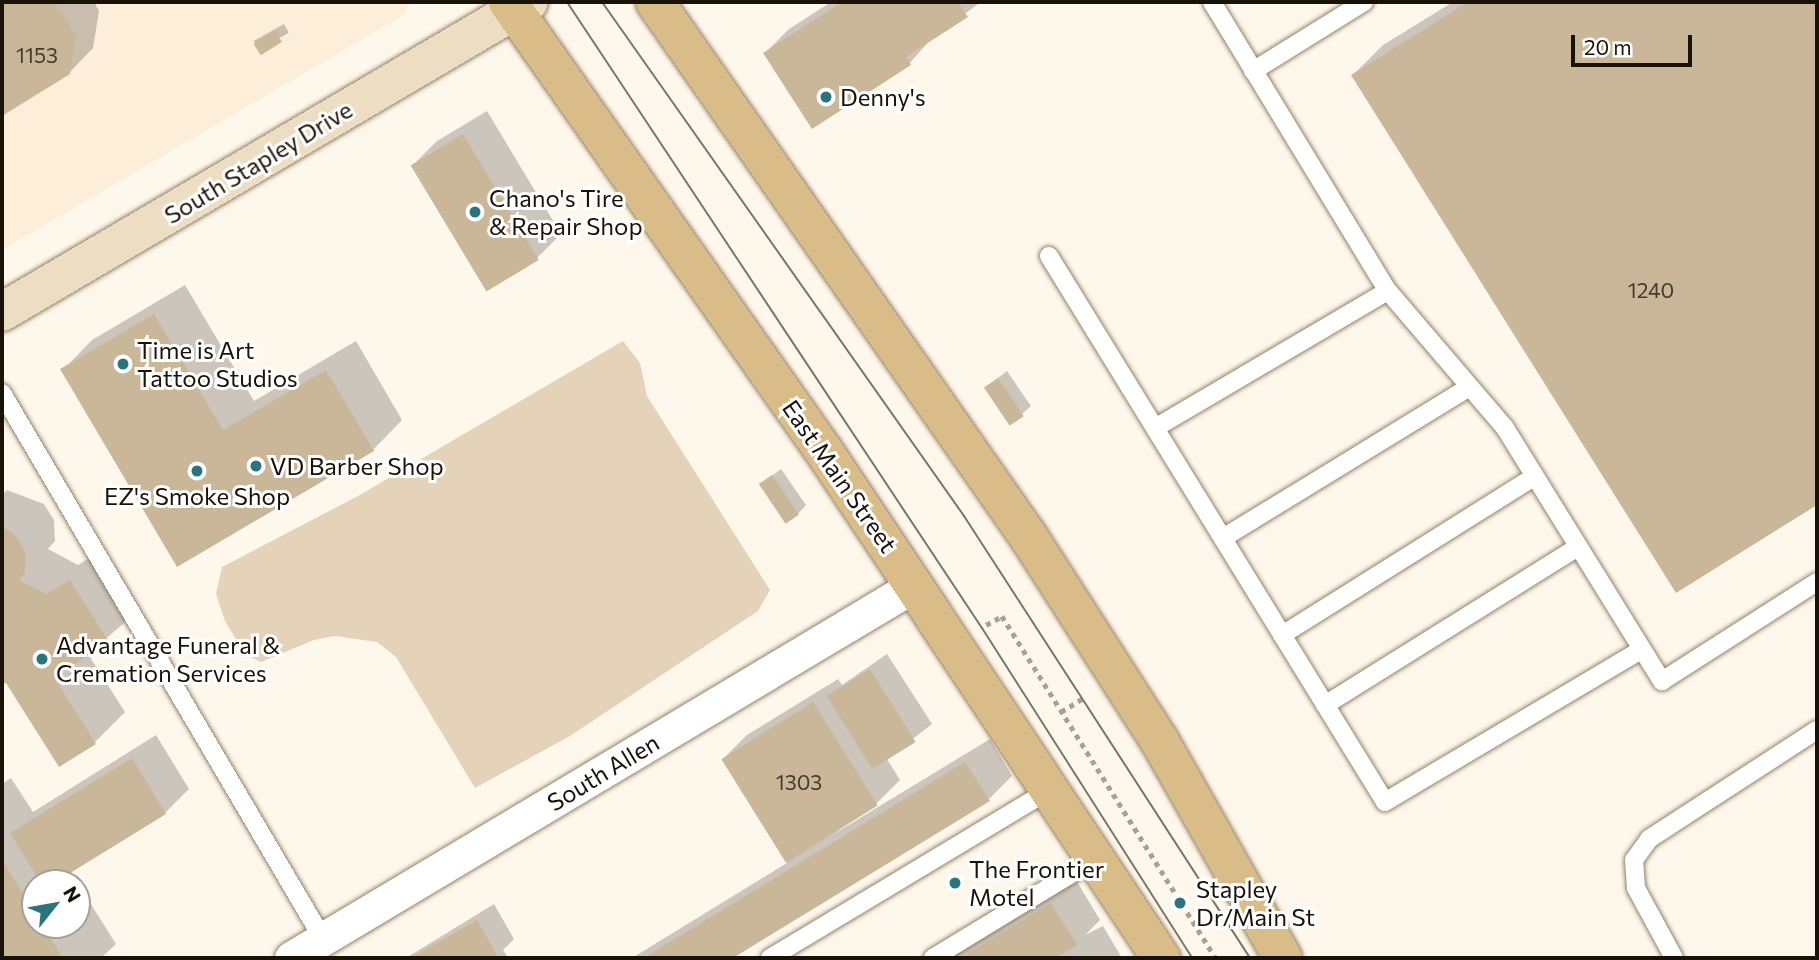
<!DOCTYPE html>
<style>
body{margin:0}
#map{position:relative;width:1819px;height:960px;overflow:hidden;background:#fef7eb;font-family:Commissioner,sans-serif}
div>[style]{position:absolute}
[style*='--x']{left:calc(var(--x)*1px);top:calc(var(--y)*1px);width:calc(var(--w)*1px);rotate:calc(var(--a)*1deg)}
.built>*{inset:0;background:#fceed9}
.green>*{inset:0;background:#e4d3b9}
.shadow>*{inset:0;background:#0003;transform-origin:0 0}
.building>*{inset:0;background:#cab698;transform-origin:0 0}
.path>*{height:4.5px;margin-top:-2.25px;transform-origin:0;background:repeating-linear-gradient(90deg,#a8a196 0 5px,transparent 0 10px)}
.roads{filter:drop-shadow(0 0 2px #938269) drop-shadow(0 0 2px #938269)}
.lane>*{height:18px;margin:-9px;padding:0 9px;transform-origin:9px;border-radius:9px;background:#fff}
.street>*{height:33px;margin:-16.5px;padding:0 16.5px;transform-origin:16.5px;border-radius:16.5px;background:#fff}
.secondary>*{height:38px;margin:-19px;padding:0 19px;transform-origin:19px;border-radius:19px;background:#ecddc3}
.primary>*{height:38px;margin:-19px;padding:0 19px;transform-origin:19px;border-radius:19px;background:#d9bc88}
.tram>*{height:2px;margin:-1px;padding:0 1px;transform-origin:1px;border-radius:1px;background:#7c756b}
.dots>*{width:19px;height:19px;translate:-50% -50%;box-sizing:border-box;border:4px solid #fff;border-radius:50%}
span{translate:-50% -50%;white-space:nowrap;text-align:center;line-height:1.15;-webkit-text-stroke:6px #fff;paint-order:stroke}
.number-label{font-size:21px;color:#453b2d}
.number-label span{-webkit-text-stroke-width:0}
.poi-label{font-size:24px;color:#191209}
.left{translate:0 -50%;text-align:left}
.street-label{font-size:24px;color:#191209}
.frame{position:absolute;inset:0;border:4px solid #191209;pointer-events:none}
.north{position:absolute;left:21px;top:869px;width:70px;height:70px;box-sizing:border-box;background:#fff;border:2px solid #a3a09d;border-radius:50%;rotate:59deg;font-size:19px;font-weight:700;line-height:28px;text-align:center;color:#191209}
.north::after{content:'';display:block;margin:auto;width:24px;height:32px;background:#2c747d;clip-path:polygon(50% 0,100% 100%,50% 72%,0 100%)}
.scale{position:absolute;left:1571px;top:35px;width:121px;height:32px;box-sizing:border-box;border:4px solid #191209;border-top:0;padding-left:9px;font-size:21px;line-height:24px;white-space:nowrap;color:#191209;-webkit-text-stroke:5px #fff;paint-order:stroke}
</style>
<div id="map">
<div class="built">
<i style="clip-path:polygon(2px 2px,410px 2px,405px 14px,2px 250px)"></i>
</div>
<div class="green">
<i style="clip-path:polygon(623px 341px,640px 363px,647px 396px,770px 590px,758px 611px,570px 736px,475px 788px,396px 657px,377px 642px,335px 636px,314px 640px,261px 662px,245px 654px,225px 621px,216px 594px,222px 567px,358px 496px)"></i>
</div>
<div class="shadow">
<i style="clip-path:polygon(2px 2px,94px 2px,99px 11px,93px 48px,69px 73px,2px 114px)"></i>
<i style="clip-path:polygon(831px 2px,981px 2px,932px 38px,909px 64px,765px 53px,789px 29px)"></i>
<i style="clip-path:polygon(1453px 2px,1817px 2px,1817px 503px,1676px 591px,1353px 75px,1383px 45px)"></i>
<i style="left:284px;top:24px;width:10px;height:35px;rotate:61deg"></i>
<i style="clip-path:polygon(487px 111px,561px 234px,537px 258px,487px 288px,413px 165px,437px 141px)"></i>
<i style="clip-path:polygon(185px 285px,254px 401px,356px 341px,402px 420px,373px 450px,178px 565px,63px 370px,92px 340px)"></i>
<i style="clip-path:polygon(1007px 371px,1031px 406px,1012px 423px,995px 380px)"></i>
<i style="clip-path:polygon(781px 469px,806px 505px,798px 514px,761px 484px)"></i>
<i style="clip-path:polygon(7px 490px,44px 504px,54px 520px,55px 541px,48px 549px,78px 565px,100px 551px,138px 611px,88px 654px,125px 712px,95px 742px,59px 765px,7px 681px,2px 685px,2px 495px)"></i>
<i style="clip-path:polygon(887px 654px,932px 724px,887px 759px,900px 780px,876px 804px,832px 835px,990px 739px,1012px 776px,988px 800px,730px 958px,632px 958px,787px 863px,723px 759px,747px 735px,838px 679px,842px 685px)"></i>
<i style="clip-path:polygon(evenodd,156px 735px,189px 789px,165px 813px,70px 871px,116px 944px,101px 958px,2px 958px,2px 784px,11px 778px,33px 812px,156px 735px,35px 883px,77px 883px,77px 925px,35px 925px,35px 883px)"></i>
<i style="clip-path:polygon(1076px 880px,1100px 920px,1085px 935px,1103px 926px,1122px 958px,948px 958px)"></i>
<i style="clip-path:polygon(494px 904px,514px 939px,503px 950px,508px 958px,406px 958px)"></i>
</div>
<div class="building">
<i style="clip-path:polygon(2px 2px,55px 2px,76px 36px,70px 74px,2px 116px)"></i>
<i style="clip-path:polygon(842px 2px,958px 2px,968px 17px,906px 57px,911px 65px,812px 129px,763px 53px)"></i>
<i style="clip-path:polygon(1468px 2px,1817px 2px,1817px 505px,1676px 593px,1351px 75px)"></i>
<i style="left:275px;top:31px;width:13px;height:25px;rotate:58deg"></i>
<i style="left:463px;top:134px;width:147px;height:61px;rotate:59deg"></i>
<i style="clip-path:polygon(154px 314px,223px 430px,326px 370px,374px 451px,177px 567px,60px 369px)"></i>
<i style="left:998px;top:378px;width:46px;height:17px;rotate:56deg"></i>
<i style="left:772px;top:475px;width:48px;height:16px;rotate:56deg"></i>
<i style="clip-path:polygon(2px 527px,14px 534px,25px 551px,25px 573px,19px 580px,47px 594px,70px 580px,109px 642px,54px 677px,96px 744px,59px 767px,6px 683px,2px 684px)"></i>
<i style="left:870px;top:669px;width:86px;height:51px;rotate:58deg"></i>
<i style="left:813px;top:702px;width:122px;height:108px;rotate:58deg"></i>
<i style="clip-path:polygon(132px 758px,166px 814px,54px 883px,41px 883px,10px 833px)"></i>
<i style="clip-path:polygon(965px 762px,990px 801px,733px 958px,644px 958px)"></i>
<i style="clip-path:polygon(2px 860px,35px 913px,35px 925px,42px 925px,63px 958px,2px 958px)"></i>
<i style="clip-path:polygon(1051px 903px,1077px 945px,1056px 958px,961px 958px)"></i>
<i style="clip-path:polygon(477px 920px,498px 957px,411px 958px)"></i>
</div>
<div class="path">
<i style="--x:986;--y:625;--w:18;--a:-29"></i>
<i style="--x:1002;--y:616;--w:403;--a:58"></i>
<i style="--x:1061;--y:712;--w:25;--a:-32"></i>
</div>
<div class="roads">
<div class="lane">
<i style="--x:1212;--y:2;--w:338;--a:58.7"></i>
<i style="--x:1388;--y:291;--w:180;--a:49.5"></i>
<i style="--x:1505;--y:428;--w:298;--a:58.2"></i>
<i style="--x:1662;--y:681;--w:184;--a:-32.6"></i>
<i style="--x:1253;--y:71;--w:131;--a:-31.9"></i>
<i style="--x:1049;--y:256;--w:641;--a:58.39"></i>
<i style="--x:1385;--y:802;--w:298;--a:-30.7"></i>
<i style="--x:2;--y:393;--w:633;--a:59.55"></i>
<i style="--x:1155;--y:428;--w:270;--a:-30.5"></i>
<i style="--x:1223;--y:538;--w:289;--a:-31.5"></i>
<i style="--x:1282;--y:635;--w:297;--a:-32.1"></i>
<i style="--x:1325;--y:705;--w:298;--a:-32"></i>
<i style="--x:770;--y:958;--w:327;--a:-31"></i>
<i style="--x:933;--y:958;--w:191;--a:-31.3"></i>
<i style="--x:1674;--y:958;--w:80;--a:-118.5"></i>
<i style="--x:1636;--y:888;--w:28;--a:-94"></i>
<i style="--x:1634;--y:860;--w:26;--a:-54"></i>
<i style="--x:1649;--y:839;--w:200;--a:-33"></i>
</div>
<div class="street">
<i style="--x:291;--y:958;--w:727;--a:-30.87"></i>
</div>
<div class="secondary">
<i style="--x:2;--y:312;--w:611;--a:-30.47"></i>
</div>
<div class="primary">
<i style="--x:508;--y:2;--w:556;--a:54.88"></i>
<i style="--x:828;--y:457;--w:602;--a:56.39"></i>
<i style="--x:655;--y:2;--w:651;--a:55.07"></i>
<i style="--x:1028;--y:536;--w:242;--a:57.3"></i>
<i style="--x:1159;--y:740;--w:251;--a:60.4"></i>
</div>
</div>
<div class="tram">
<i style="--x:567;--y:2;--w:751;--a:56.46"></i>
<i style="--x:982;--y:628;--w:391;--a:57.5"></i>
<i style="--x:602;--y:2;--w:629;--a:54.84"></i>
<i style="--x:964;--y:516;--w:526;--a:57.09"></i>
</div>
<div class="dots">
<i style="left:826px;top:97px;background:#2c747d"></i>
<i style="left:475px;top:212px;background:#2c747d"></i>
<i style="left:123px;top:364px;background:#2c747d"></i>
<i style="left:256px;top:466px;background:#2c747d"></i>
<i style="left:197px;top:471px;background:#2c747d"></i>
<i style="left:42px;top:659px;background:#2c747d"></i>
<i style="left:955px;top:883px;background:#2c747d"></i>
<i style="left:1180px;top:903px;background:#2c747d"></i>
</div>
<div class="number-label">
<span style="left:37px;top:55px">1153</span>
<span style="left:1651px;top:290px">1240</span>
<span style="left:799px;top:782px">1303</span>
</div>
<div class="poi-label">
<span class="left" style="left:840px;top:97px">Denny's</span>
<span class="left" style="left:489px;top:212px">Chano's Tire<br>&amp; Repair Shop</span>
<span class="left" style="left:137px;top:364px">Time is Art<br>Tattoo Studios</span>
<span class="left" style="left:270px;top:466px">VD Barber Shop</span>
<span style="left:197px;top:496px">EZ's Smoke Shop</span>
<span class="left" style="left:56px;top:659px">Advantage Funeral &amp;<br>Cremation Services</span>
<span class="left" style="left:969px;top:883px">The Frontier<br>Motel</span>
<span class="left" style="left:1196px;top:903px">Stapley<br>Dr/Main St</span>
</div>
<div class="street-label">
<span style="left:258px;top:162px;rotate:-31deg">South Stapley Drive</span>
<span style="left:840px;top:476px;rotate:55deg">East Main Street</span>
<span style="left:603px;top:772px;rotate:-31deg">South Allen</span>
</div>
<div class="frame"></div>
<div class="north">N</div>
<div class="scale">20 m</div>
</div>
